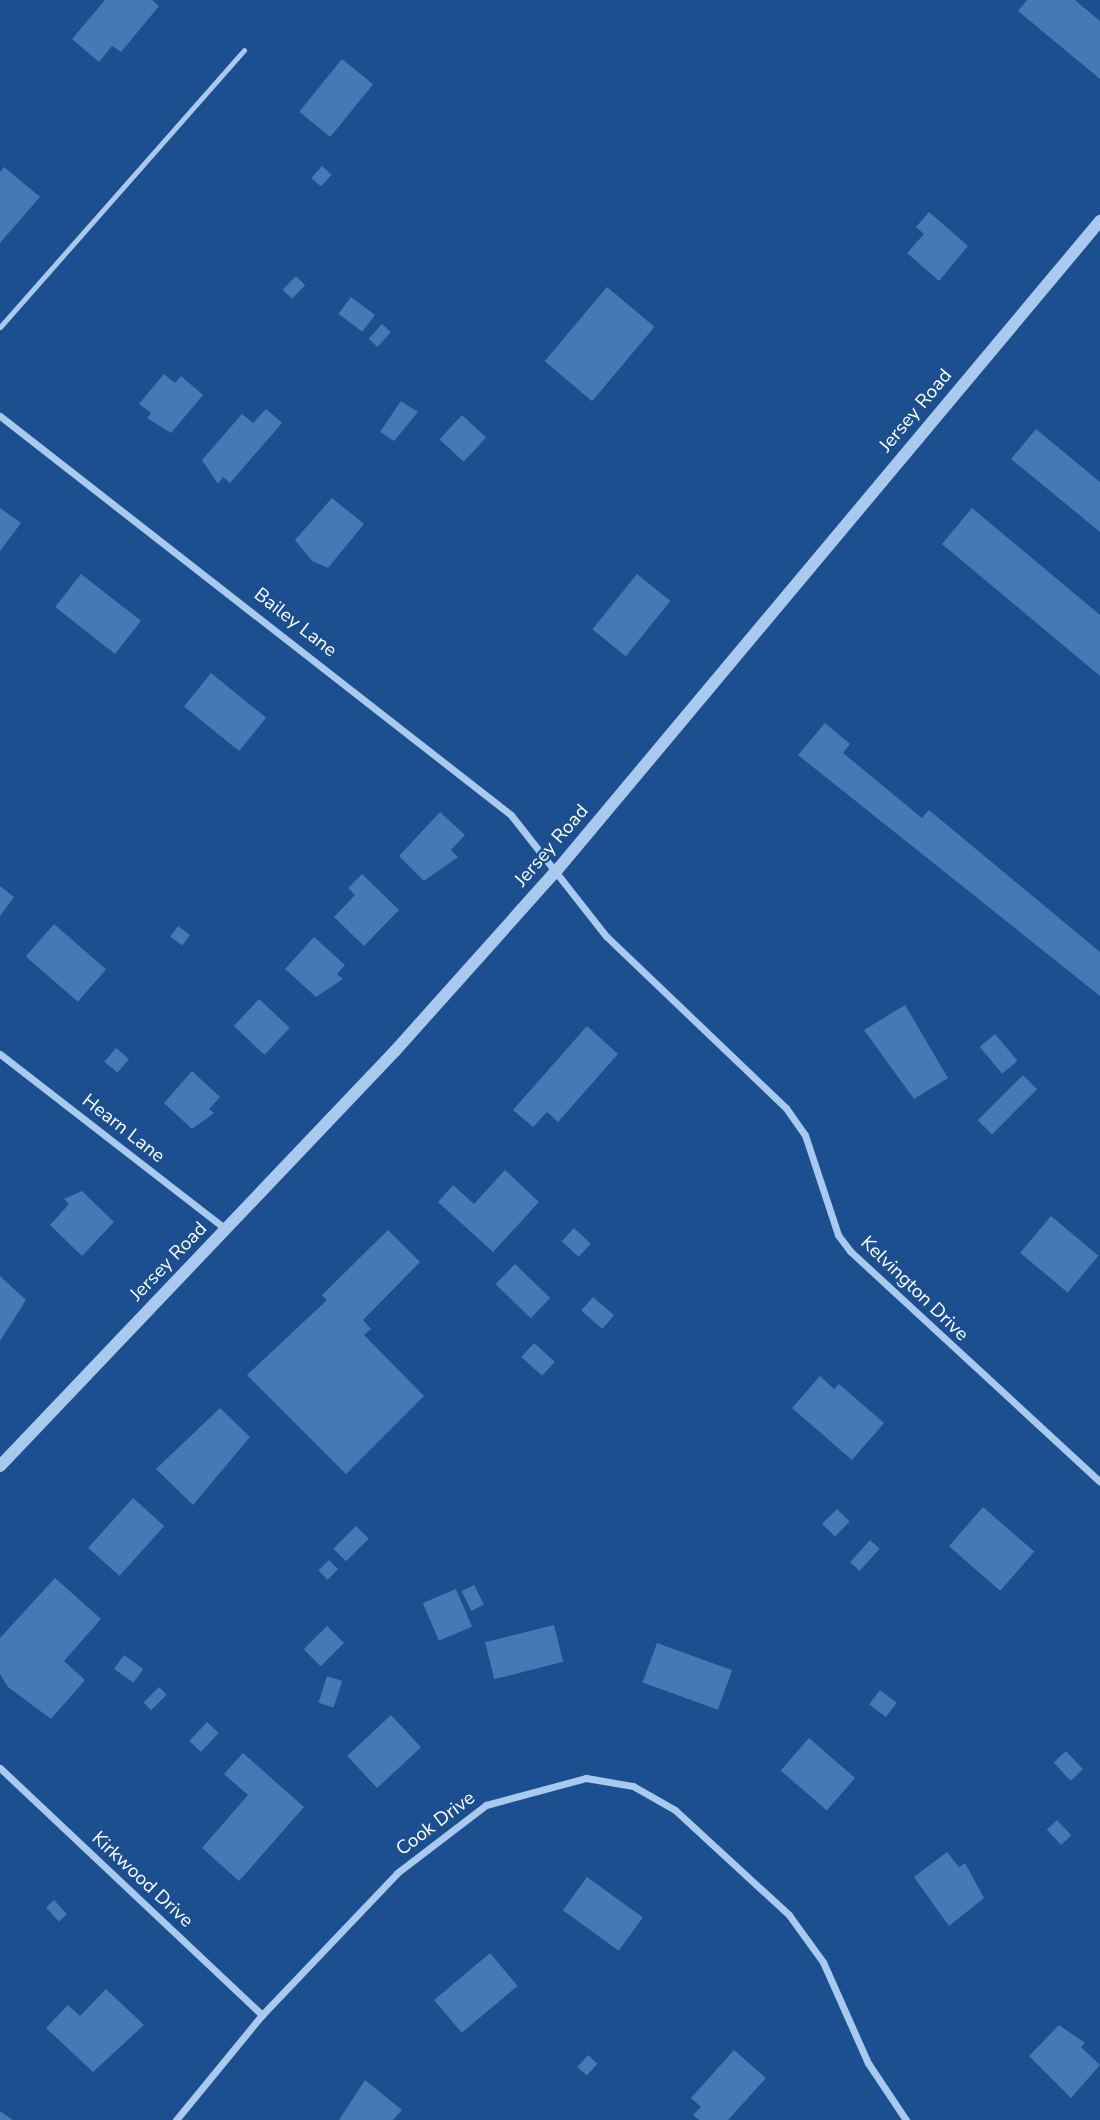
<!DOCTYPE html>
<style>
body{margin:0}
#map{position:relative;width:1100px;height:2120px;overflow:hidden;background:#1b4f8f;font-family:"Nunito Sans",sans-serif}
div>[style]{position:absolute}
[style*='--x']{left:calc(var(--x)*1px);top:calc(var(--y)*1px);width:calc(var(--w)*1px);rotate:calc(var(--a)*1deg)}
.building>*{inset:0;background:#4478b7;transform-origin:0 0}
.service>*{height:5px;margin:-2.5px;padding:0 2.5px;transform-origin:2.5px;border-radius:2.5px;background:#a9c9ee}
.minor>*{height:7px;margin:-3.5px;padding:0 3.5px;transform-origin:3.5px;border-radius:3.5px;background:#a9c9ee}
.tertiary>*{height:12px;margin:-6px;padding:0 6px;transform-origin:6px;border-radius:6px;background:#a9c9ee}
span{translate:-50% -50%;white-space:nowrap;text-align:center;line-height:1.15;-webkit-text-stroke:5px #1b4f8f;paint-order:stroke}
.street-label{font-size:19px;color:#fff}
</style>
<div id="map">
<div class="building">
<i style="clip-path:polygon(105px 0,152px 0,159px 6px,121px 52px,112px 46px,99px 62px,72px 39px)"></i>
<i style="clip-path:polygon(1027px 0,1075px 0,1100px 21px,1100px 79px,1018px 11px)"></i>
<i style="left:342px;top:59px;width:40px;height:68px;rotate:39deg"></i>
<i style="left:322px;top:166px;width:13px;height:16px;rotate:42deg"></i>
<i style="clip-path:polygon(4px 167px,40px 197px,0 243px,0 172px)"></i>
<i style="clip-path:polygon(929px 212px,968px 246px,939px 281px,907px 253px,924px 234px,916px 227px)"></i>
<i style="left:296px;top:276px;width:13px;height:19px;rotate:45deg"></i>
<i style="left:607px;top:287px;width:62px;height:97px;rotate:40deg"></i>
<i style="left:351px;top:297px;width:30px;height:21px;rotate:37deg"></i>
<i style="left:382px;top:324px;width:12px;height:20px;rotate:42deg"></i>
<i style="clip-path:polygon(164px 374px,175px 383px,181px 376px,203px 395px,171px 433px,147px 418px,151px 413px,139px 404px)"></i>
<i style="clip-path:polygon(401px 401px,418px 412px,394px 441px,380px 432px)"></i>
<i style="clip-path:polygon(266px 409px,282px 423px,230px 483px,223px 477px,218px 484px,202px 460px,242px 414px,253px 423px)"></i>
<i style="left:462px;top:415px;width:33px;height:33px;rotate:43deg"></i>
<i style="clip-path:polygon(1036px 429px,1100px 482px,1100px 532px,1011px 459px)"></i>
<i style="clip-path:polygon(332px 498px,364px 524px,328px 568px,312px 561px,295px 540px)"></i>
<i style="clip-path:polygon(0 508px,21px 523px,0 551px)"></i>
<i style="clip-path:polygon(972px 508px,1100px 615px,1100px 676px,942px 544px)"></i>
<i style="left:81px;top:574px;width:76px;height:42px;rotate:38deg"></i>
<i style="left:637px;top:574px;width:43px;height:71px;rotate:39deg"></i>
<i style="left:211px;top:673px;width:71px;height:43px;rotate:39deg"></i>
<i style="clip-path:polygon(825px 723px,850px 744px,843px 753px,922px 818px,929px 810px,1100px 952px,1100px 996px,798px 755px)"></i>
<i style="clip-path:polygon(440px 812px,465px 835px,451px 850px,458px 857px,424px 881px,399px 856px)"></i>
<i style="clip-path:polygon(362px 874px,399px 910px,364px 946px,334px 917px,355px 895px,348px 888px)"></i>
<i style="clip-path:polygon(0 886px,14px 897px,0 916px)"></i>
<i style="left:54px;top:924px;width:69px;height:43px;rotate:41deg"></i>
<i style="left:178px;top:926px;width:15px;height:13px;rotate:37deg"></i>
<i style="clip-path:polygon(314px 937px,345px 965px,337px 974px,343px 979px,316px 997px,285px 969px)"></i>
<i style="left:259px;top:999px;width:42px;height:37px;rotate:43deg"></i>
<i style="clip-path:polygon(905px 1005px,948px 1078px,914px 1099px,864px 1030px)"></i>
<i style="clip-path:polygon(587px 1026px,618px 1054px,558px 1122px,547px 1112px,533px 1127px,513px 1110px)"></i>
<i style="left:995px;top:1034px;width:35px;height:20px;rotate:50deg"></i>
<i style="left:116px;top:1048px;width:17px;height:18px;rotate:40deg"></i>
<i style="clip-path:polygon(192px 1071px,220px 1097px,209px 1109px,214px 1113px,192px 1129px,164px 1103px)"></i>
<i style="left:1023px;top:1075px;width:20px;height:64px;rotate:45deg"></i>
<i style="clip-path:polygon(505px 1170px,539px 1202px,493px 1252px,438px 1202px,453px 1185px,474px 1204px)"></i>
<i style="clip-path:polygon(82px 1191px,114px 1222px,82px 1256px,50px 1225px,69px 1204px,64px 1199px)"></i>
<i style="left:1051px;top:1216px;width:62px;height:48px;rotate:40deg"></i>
<i style="left:574px;top:1228px;width:23px;height:18px;rotate:43deg"></i>
<i style="clip-path:polygon(388px 1230px,420px 1262px,363px 1320px,371px 1329px,364px 1335px,424px 1396px,346px 1474px,247px 1375px,327px 1300px,322px 1295px)"></i>
<i style="left:515px;top:1264px;width:49px;height:28px;rotate:44deg"></i>
<i style="clip-path:polygon(0 1276px,26px 1300px,0 1341px)"></i>
<i style="left:593px;top:1297px;width:28px;height:18px;rotate:41deg"></i>
<i style="left:534px;top:1343px;width:28px;height:19px;rotate:42deg"></i>
<i style="clip-path:polygon(820px 1376px,834px 1389px,839px 1384px,884px 1423px,852px 1460px,792px 1408px)"></i>
<i style="clip-path:polygon(220px 1408px,250px 1437px,193px 1505px,156px 1469px)"></i>
<i style="left:133px;top:1498px;width:42px;height:67px;rotate:42deg"></i>
<i style="left:983px;top:1507px;width:68px;height:52px;rotate:41deg"></i>
<i style="left:837px;top:1509px;width:18px;height:21px;rotate:45deg"></i>
<i style="left:356px;top:1526px;width:18px;height:32px;rotate:45deg"></i>
<i style="left:870px;top:1540px;width:13px;height:30px;rotate:42deg"></i>
<i style="left:329px;top:1560px;width:13px;height:15px;rotate:45deg"></i>
<i style="clip-path:polygon(55px 1578px,101px 1619px,64px 1661px,85px 1680px,51px 1719px,8px 1687px,0 1674px,0 1638px)"></i>
<i style="left:474px;top:1585px;width:22px;height:14px;rotate:63deg"></i>
<i style="left:456px;top:1589px;width:41px;height:36px;rotate:67deg"></i>
<i style="left:554px;top:1625px;width:38px;height:71px;rotate:76deg"></i>
<i style="left:327px;top:1626px;width:24px;height:33px;rotate:45deg"></i>
<i style="left:657px;top:1643px;width:80px;height:42px;rotate:20deg"></i>
<i style="left:124px;top:1655px;width:24px;height:17px;rotate:36deg"></i>
<i style="left:327px;top:1676px;width:16px;height:28px;rotate:18deg"></i>
<i style="left:159px;top:1687px;width:11px;height:22px;rotate:45deg"></i>
<i style="left:880px;top:1690px;width:21px;height:18px;rotate:37deg"></i>
<i style="left:391px;top:1715px;width:44px;height:60px;rotate:47deg"></i>
<i style="left:207px;top:1722px;width:16px;height:26px;rotate:43deg"></i>
<i style="left:809px;top:1738px;width:61px;height:43px;rotate:41deg"></i>
<i style="left:1066px;top:1751px;width:25px;height:17px;rotate:47deg"></i>
<i style="clip-path:polygon(243px 1753px,304px 1807px,239px 1881px,202px 1848px,248px 1795px,224px 1774px)"></i>
<i style="left:1057px;top:1820px;width:21px;height:14px;rotate:47deg"></i>
<i style="clip-path:polygon(947px 1852px,959px 1867px,965px 1863px,984px 1898px,949px 1926px,914px 1877px)"></i>
<i style="left:587px;top:1877px;width:69px;height:41px;rotate:36deg"></i>
<i style="left:54px;top:1900px;width:19px;height:11px;rotate:47deg"></i>
<i style="left:490px;top:1953px;width:43px;height:73px;rotate:50deg"></i>
<i style="clip-path:polygon(106px 1989px,144px 2025px,93px 2072px,46px 2028px,68px 2005px,80px 2016px)"></i>
<i style="clip-path:polygon(1059px 2025px,1085px 2043px,1081px 2047px,1100px 2065px,1071px 2098px,1029px 2056px)"></i>
<i style="clip-path:polygon(734px 2050px,766px 2078px,728px 2120px,699px 2120px,693px 2115px,701px 2107px,691px 2098px)"></i>
<i style="left:588px;top:2055px;width:13px;height:16px;rotate:42deg"></i>
<i style="clip-path:polygon(365px 2080px,402px 2110px,393px 2120px,339px 2120px)"></i>
<i style="clip-path:polygon(0 2111px,13px 2120px,0 2120px)"></i>
</div>
<div class="service">
<i style="--x:0;--y:327;--w:369;--a:-48.6"></i>
</div>
<div class="minor">
<i style="--x:0;--y:416;--w:648;--a:37.98"></i>
<i style="--x:511;--y:815;--w:154;--a:51.9"></i>
<i style="--x:606;--y:936;--w:249;--a:43.7"></i>
<i style="--x:786;--y:1108;--w:33;--a:55"></i>
<i style="--x:805;--y:1135;--w:105;--a:71.7"></i>
<i style="--x:838;--y:1235;--w:20;--a:53"></i>
<i style="--x:850;--y:1251;--w:340;--a:42.7"></i>
<i style="--x:0;--y:1054;--w:286;--a:37.8"></i>
<i style="--x:0;--y:1768;--w:360;--a:43.3"></i>
<i style="--x:176;--y:2120;--w:136;--a:-50.7"></i>
<i style="--x:262;--y:2015;--w:196;--a:-46.4"></i>
<i style="--x:397;--y:1873;--w:112;--a:-37.4"></i>
<i style="--x:486;--y:1805;--w:104;--a:-15.1"></i>
<i style="--x:586;--y:1778;--w:48;--a:9.7"></i>
<i style="--x:633;--y:1786;--w:48;--a:29.7"></i>
<i style="--x:675;--y:1810;--w:155;--a:42.6"></i>
<i style="--x:789;--y:1915;--w:58;--a:54.1"></i>
<i style="--x:823;--y:1962;--w:111;--a:66"></i>
<i style="--x:868;--y:2063;--w:69;--a:56.3"></i>
</div>
<div class="tertiary">
<i style="--x:0;--y:1466;--w:573;--a:-46.41"></i>
<i style="--x:395;--y:1051;--w:244;--a:-48.2"></i>
<i style="--x:558;--y:869;--w:845;--a:-50.09"></i>
</div>
<div class="street-label">
<span style="left:916px;top:411px;rotate:-50deg">Jersey Road</span>
<span style="left:295px;top:623px;rotate:38deg">Bailey Lane</span>
<span style="left:552px;top:846px;rotate:-49deg">Jersey Road</span>
<span style="left:123px;top:1129px;rotate:38deg">Hearn Lane</span>
<span style="left:169px;top:1262px;rotate:-46deg">Jersey Road</span>
<span style="left:914px;top:1289px;rotate:44deg">Kelvington Drive</span>
<span style="left:436px;top:1824px;rotate:-37deg">Cook Drive</span>
<span style="left:142px;top:1880px;rotate:43deg">Kirkwood Drive</span>
</div>
</div>
